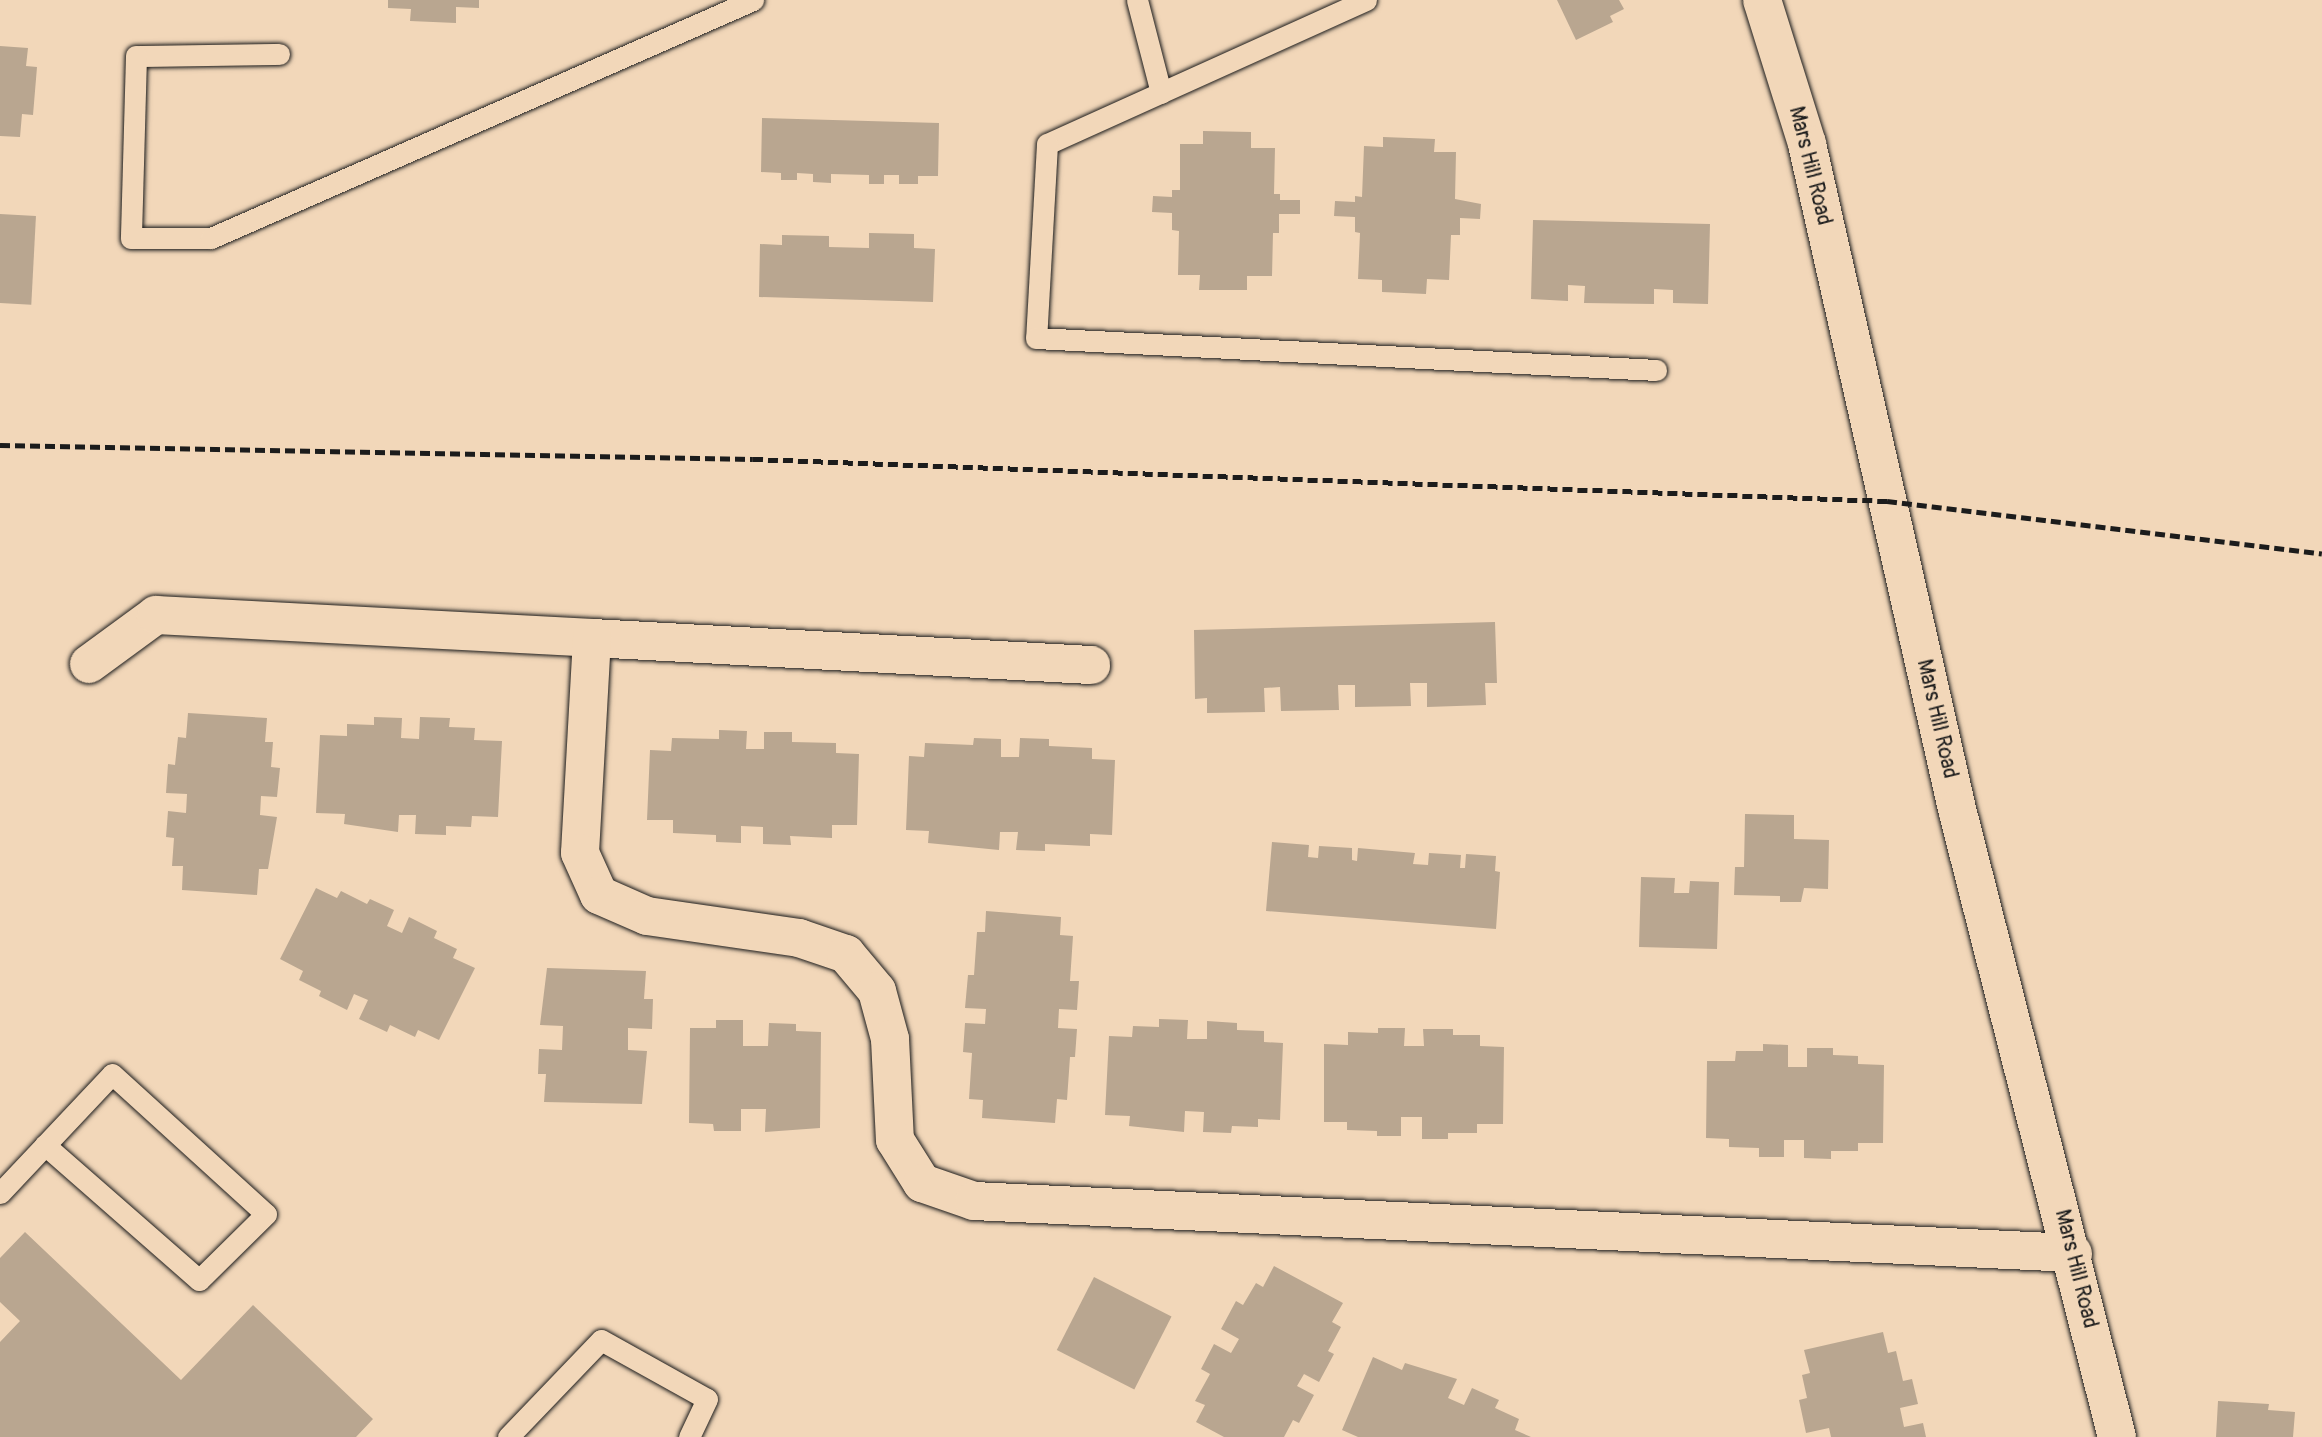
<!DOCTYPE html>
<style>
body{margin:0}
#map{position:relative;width:2322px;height:1437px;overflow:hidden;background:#f2d7b9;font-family:Pangolin,sans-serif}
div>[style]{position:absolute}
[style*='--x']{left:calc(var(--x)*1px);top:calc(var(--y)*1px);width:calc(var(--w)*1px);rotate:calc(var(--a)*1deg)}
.building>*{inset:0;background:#b9a690;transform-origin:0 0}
.roads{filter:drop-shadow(0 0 2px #1c1c1c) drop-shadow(0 0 2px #1c1c1c)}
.service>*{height:21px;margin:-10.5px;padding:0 10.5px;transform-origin:10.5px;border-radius:10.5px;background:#f2d7b9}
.minor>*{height:38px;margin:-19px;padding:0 19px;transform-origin:19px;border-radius:19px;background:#f2d7b9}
.tertiary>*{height:38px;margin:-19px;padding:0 19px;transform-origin:19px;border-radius:19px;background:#f2d7b9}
.rail>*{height:5px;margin-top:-2.5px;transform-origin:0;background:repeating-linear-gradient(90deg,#1c1c1c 0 10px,transparent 0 15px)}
span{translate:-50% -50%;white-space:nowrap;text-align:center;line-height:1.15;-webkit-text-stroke:5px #f2d7b9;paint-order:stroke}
.street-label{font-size:21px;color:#1c1c1c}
</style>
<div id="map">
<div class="building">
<i style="clip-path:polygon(388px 0,479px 0,479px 8px,456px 7px,456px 23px,410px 21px,411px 9px,388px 8px)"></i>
<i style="clip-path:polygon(1557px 0,1619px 0,1624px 9px,1610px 16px,1613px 22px,1576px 40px)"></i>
<i style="clip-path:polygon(0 46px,28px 48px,26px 66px,37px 67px,33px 115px,22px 114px,20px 137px,0 136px)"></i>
<i style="clip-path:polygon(762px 118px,939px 123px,938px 176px,918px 176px,918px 184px,899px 184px,899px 175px,884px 175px,884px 184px,869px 184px,869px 175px,831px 174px,831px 183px,813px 182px,813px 174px,797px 173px,797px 180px,781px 180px,781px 173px,761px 172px)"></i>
<i style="clip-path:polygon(1203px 131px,1251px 132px,1251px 148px,1275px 148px,1274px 194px,1280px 194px,1280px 200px,1300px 200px,1300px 214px,1279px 214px,1279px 233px,1273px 233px,1272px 276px,1247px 276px,1247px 290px,1199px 290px,1200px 275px,1178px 275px,1179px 231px,1172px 230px,1172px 213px,1152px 212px,1153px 196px,1172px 197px,1172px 190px,1180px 190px,1180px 144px,1203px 144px)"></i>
<i style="clip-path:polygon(1383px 137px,1435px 139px,1434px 152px,1456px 152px,1455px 199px,1481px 204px,1480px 219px,1460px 218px,1460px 235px,1451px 235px,1449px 280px,1427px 279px,1426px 294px,1382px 292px,1382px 280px,1358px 279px,1360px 233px,1355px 232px,1355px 217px,1334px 216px,1335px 201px,1355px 202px,1355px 196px,1362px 197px,1364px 146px,1383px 147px)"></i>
<i style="left:0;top:214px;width:36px;height:89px;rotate:3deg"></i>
<i style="clip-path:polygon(1533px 220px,1710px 224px,1708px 304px,1673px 303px,1673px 290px,1654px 289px,1654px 304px,1584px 303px,1585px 286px,1568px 285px,1568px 301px,1531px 299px)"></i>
<i style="clip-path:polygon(869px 233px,914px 234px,914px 248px,935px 249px,933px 302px,759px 297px,760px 244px,782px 245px,782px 235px,829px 236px,829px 247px,869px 248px)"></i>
<i style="clip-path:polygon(1495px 622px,1497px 683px,1485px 683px,1486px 705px,1427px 707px,1427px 683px,1410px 683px,1411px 706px,1355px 707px,1355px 685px,1338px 685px,1339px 710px,1281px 711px,1280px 687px,1264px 688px,1265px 712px,1207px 713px,1207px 698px,1195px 699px,1194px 630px)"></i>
<i style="clip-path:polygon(188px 713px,267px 718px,265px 742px,273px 742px,271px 767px,280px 768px,277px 797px,261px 796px,260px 815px,277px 817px,268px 869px,259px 869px,257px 895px,182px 890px,183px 866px,172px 866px,174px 838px,166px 837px,168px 811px,186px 813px,187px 794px,166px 793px,168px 764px,175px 765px,178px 737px,186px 738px)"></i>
<i style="clip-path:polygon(374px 717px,402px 718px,401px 738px,419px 739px,420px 717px,450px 718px,449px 727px,475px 728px,474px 740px,502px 741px,498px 817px,472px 816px,471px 827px,446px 826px,446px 835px,415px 834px,416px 815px,399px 815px,398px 832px,344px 824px,345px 814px,316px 813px,320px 735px,347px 736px,347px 724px,374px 725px)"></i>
<i style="clip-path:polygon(719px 730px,747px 731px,746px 749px,764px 749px,764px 732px,792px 732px,792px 742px,836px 743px,836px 753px,859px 754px,857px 825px,832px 825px,832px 838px,790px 836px,791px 845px,763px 844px,763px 827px,741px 826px,741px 843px,716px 842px,716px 835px,673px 833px,673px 820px,647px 820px,650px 750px,671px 751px,672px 738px,719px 739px)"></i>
<i style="clip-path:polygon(974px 738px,1001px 739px,1001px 757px,1019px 757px,1020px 738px,1049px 739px,1049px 746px,1092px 748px,1092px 759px,1115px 760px,1112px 835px,1090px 834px,1090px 846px,1045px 844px,1045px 851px,1016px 850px,1018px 832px,1000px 832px,999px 850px,928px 843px,929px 831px,906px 830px,909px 756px,924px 757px,925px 743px,973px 745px)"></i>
<i style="clip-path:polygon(1745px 814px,1794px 815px,1794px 839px,1829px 840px,1828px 889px,1804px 888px,1801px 902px,1780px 902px,1780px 896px,1734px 895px,1735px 867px,1744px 867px)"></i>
<i style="clip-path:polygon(1272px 842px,1309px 845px,1308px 857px,1318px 858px,1319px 846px,1352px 848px,1352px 860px,1357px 861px,1358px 848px,1415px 853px,1413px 864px,1428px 865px,1429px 853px,1461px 855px,1460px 868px,1465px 868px,1466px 854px,1496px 856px,1495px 871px,1500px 872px,1496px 929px,1266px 911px)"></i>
<i style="clip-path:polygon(1641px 877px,1675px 878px,1674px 893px,1689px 893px,1690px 881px,1719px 882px,1717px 949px,1639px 947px)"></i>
<i style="clip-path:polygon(316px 888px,337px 898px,341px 891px,367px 904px,370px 899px,394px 910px,387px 926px,402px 933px,409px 917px,437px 931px,434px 938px,457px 949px,453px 958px,475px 968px,439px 1040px,418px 1030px,415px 1037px,390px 1025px,387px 1032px,359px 1019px,368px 1000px,354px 994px,347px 1010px,319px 996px,321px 991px,299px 980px,303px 971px,280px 959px)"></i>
<i style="clip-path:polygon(986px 911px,1061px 917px,1060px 935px,1073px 936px,1070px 981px,1079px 981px,1077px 1010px,1059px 1009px,1058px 1028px,1077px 1029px,1075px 1057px,1070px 1057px,1067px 1100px,1057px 1099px,1055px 1123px,982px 1118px,983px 1100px,969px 1099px,972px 1053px,963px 1052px,965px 1023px,985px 1024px,986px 1009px,965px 1008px,968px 975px,974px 975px,977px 932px,985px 932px)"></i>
<i style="clip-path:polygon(547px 968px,646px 971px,644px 999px,653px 999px,652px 1029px,628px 1028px,628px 1050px,647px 1051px,642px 1104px,544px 1102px,546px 1074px,538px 1074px,539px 1049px,562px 1050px,563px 1026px,540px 1025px)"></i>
<i style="clip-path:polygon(1159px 1019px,1188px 1020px,1187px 1039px,1207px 1039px,1207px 1021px,1237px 1023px,1237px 1030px,1264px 1031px,1264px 1042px,1283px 1043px,1280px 1120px,1258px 1119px,1258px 1127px,1232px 1126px,1231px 1133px,1203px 1132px,1204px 1112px,1185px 1111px,1184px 1132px,1129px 1126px,1130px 1116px,1105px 1115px,1109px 1036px,1132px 1037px,1133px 1026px,1159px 1027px)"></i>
<i style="clip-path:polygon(716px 1020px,743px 1020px,743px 1046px,768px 1046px,769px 1023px,796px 1024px,796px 1031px,821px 1032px,820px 1128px,765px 1132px,766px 1109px,741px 1109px,741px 1131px,714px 1131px,713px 1124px,689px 1123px,690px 1028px,716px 1028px)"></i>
<i style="clip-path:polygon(1378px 1028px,1405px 1028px,1404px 1046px,1424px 1046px,1423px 1029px,1453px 1029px,1453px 1035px,1480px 1035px,1480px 1046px,1504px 1047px,1503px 1124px,1477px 1124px,1477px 1133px,1448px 1133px,1448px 1139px,1422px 1139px,1422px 1117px,1401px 1117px,1401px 1136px,1377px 1136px,1377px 1131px,1347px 1130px,1347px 1122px,1324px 1122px,1324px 1044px,1348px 1045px,1348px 1032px,1378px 1033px)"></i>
<i style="clip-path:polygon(1763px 1044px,1788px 1045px,1788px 1067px,1807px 1067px,1807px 1048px,1833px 1048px,1833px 1055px,1858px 1056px,1858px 1064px,1884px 1065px,1883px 1143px,1858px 1143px,1858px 1151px,1831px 1151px,1831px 1159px,1804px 1158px,1804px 1140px,1784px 1140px,1784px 1157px,1759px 1157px,1759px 1148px,1729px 1147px,1729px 1139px,1706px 1138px,1707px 1061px,1735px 1061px,1736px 1051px,1763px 1051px)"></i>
<i style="clip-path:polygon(25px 1232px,181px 1380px,253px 1305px,373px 1419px,356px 1437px,0 1437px,0 1342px,20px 1321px,0 1302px,0 1258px)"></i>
<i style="clip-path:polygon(1274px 1266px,1343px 1303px,1332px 1322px,1341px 1327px,1328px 1351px,1334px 1354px,1319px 1382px,1304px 1374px,1297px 1386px,1314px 1395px,1299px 1423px,1293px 1420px,1284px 1437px,1224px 1437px,1196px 1422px,1205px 1405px,1195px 1401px,1210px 1374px,1201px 1369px,1214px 1344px,1231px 1353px,1239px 1339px,1221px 1329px,1236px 1301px,1243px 1305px,1256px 1283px,1263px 1287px)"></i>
<i style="left:1094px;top:1277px;width:87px;height:82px;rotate:27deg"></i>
<i style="clip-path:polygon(1883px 1332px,1888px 1353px,1896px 1351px,1903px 1381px,1912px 1379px,1918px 1404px,1900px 1408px,1904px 1427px,1923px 1423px,1926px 1437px,1831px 1437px,1829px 1428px,1806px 1433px,1799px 1400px,1807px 1398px,1802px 1375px,1810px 1373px,1804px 1350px)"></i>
<i style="clip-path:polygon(1373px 1357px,1402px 1370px,1405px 1363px,1457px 1379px,1448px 1398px,1464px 1405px,1472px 1388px,1499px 1400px,1495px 1408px,1519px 1419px,1515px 1430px,1531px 1437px,1358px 1437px,1342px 1430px)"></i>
<i style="clip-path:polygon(2218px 1401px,2269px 1404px,2268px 1410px,2295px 1412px,2293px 1437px,2216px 1437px)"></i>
</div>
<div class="roads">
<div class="service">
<i style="--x:1137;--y:0;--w:96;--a:75.5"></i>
<i style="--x:1366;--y:0;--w:350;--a:155.7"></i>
<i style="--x:1047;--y:144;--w:194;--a:93.2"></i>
<i style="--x:1036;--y:338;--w:621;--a:2.95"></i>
<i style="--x:279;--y:54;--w:143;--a:179.2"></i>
<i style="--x:136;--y:56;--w:182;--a:91.6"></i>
<i style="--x:131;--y:238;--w:80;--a:0"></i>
<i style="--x:211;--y:238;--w:592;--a:-23.71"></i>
<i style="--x:0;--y:1193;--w:163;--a:-46.7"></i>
<i style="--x:112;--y:1074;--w:208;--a:42.3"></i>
<i style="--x:266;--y:1214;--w:94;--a:135.4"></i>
<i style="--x:199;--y:1280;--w:205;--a:-138.8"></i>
<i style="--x:508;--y:1437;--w:134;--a:-46.2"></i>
<i style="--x:601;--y:1340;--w:121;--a:29.1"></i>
<i style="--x:707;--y:1399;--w:42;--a:115.3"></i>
</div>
<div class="minor">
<i style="--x:592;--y:638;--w:500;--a:3.1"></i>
<i style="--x:89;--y:664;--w:83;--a:-36.2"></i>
<i style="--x:156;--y:615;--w:437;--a:3"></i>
<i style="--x:592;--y:638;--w:215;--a:93.2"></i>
<i style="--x:580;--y:853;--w:46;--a:65.7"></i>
<i style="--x:599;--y:895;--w:52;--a:23.6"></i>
<i style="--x:647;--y:916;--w:154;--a:8.2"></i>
<i style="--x:799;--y:938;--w:50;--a:18.8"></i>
<i style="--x:846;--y:954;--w:48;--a:50"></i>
<i style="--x:877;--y:991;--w:50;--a:74.8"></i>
<i style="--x:890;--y:1039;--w:101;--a:87.2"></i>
<i style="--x:895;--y:1140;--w:51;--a:57.9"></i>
<i style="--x:922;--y:1183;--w:55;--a:19.1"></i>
<i style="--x:974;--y:1201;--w:1100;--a:2.71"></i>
</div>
<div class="tertiary">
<i style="--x:1762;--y:0;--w:151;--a:72.6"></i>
<i style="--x:1807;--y:144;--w:682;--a:77.29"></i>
<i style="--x:1957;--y:809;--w:648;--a:75.71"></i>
</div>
</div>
<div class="rail">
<i style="--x:0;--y:445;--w:753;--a:1.07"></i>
<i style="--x:753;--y:459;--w:1135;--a:2.12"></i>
<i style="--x:1887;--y:501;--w:438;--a:6.9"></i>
</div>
<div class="street-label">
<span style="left:1810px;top:166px;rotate:76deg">Mars Hill Road</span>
<span style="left:1937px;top:719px;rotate:77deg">Mars Hill Road</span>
<span style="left:2076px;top:1269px;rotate:76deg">Mars Hill Road</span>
</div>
</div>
